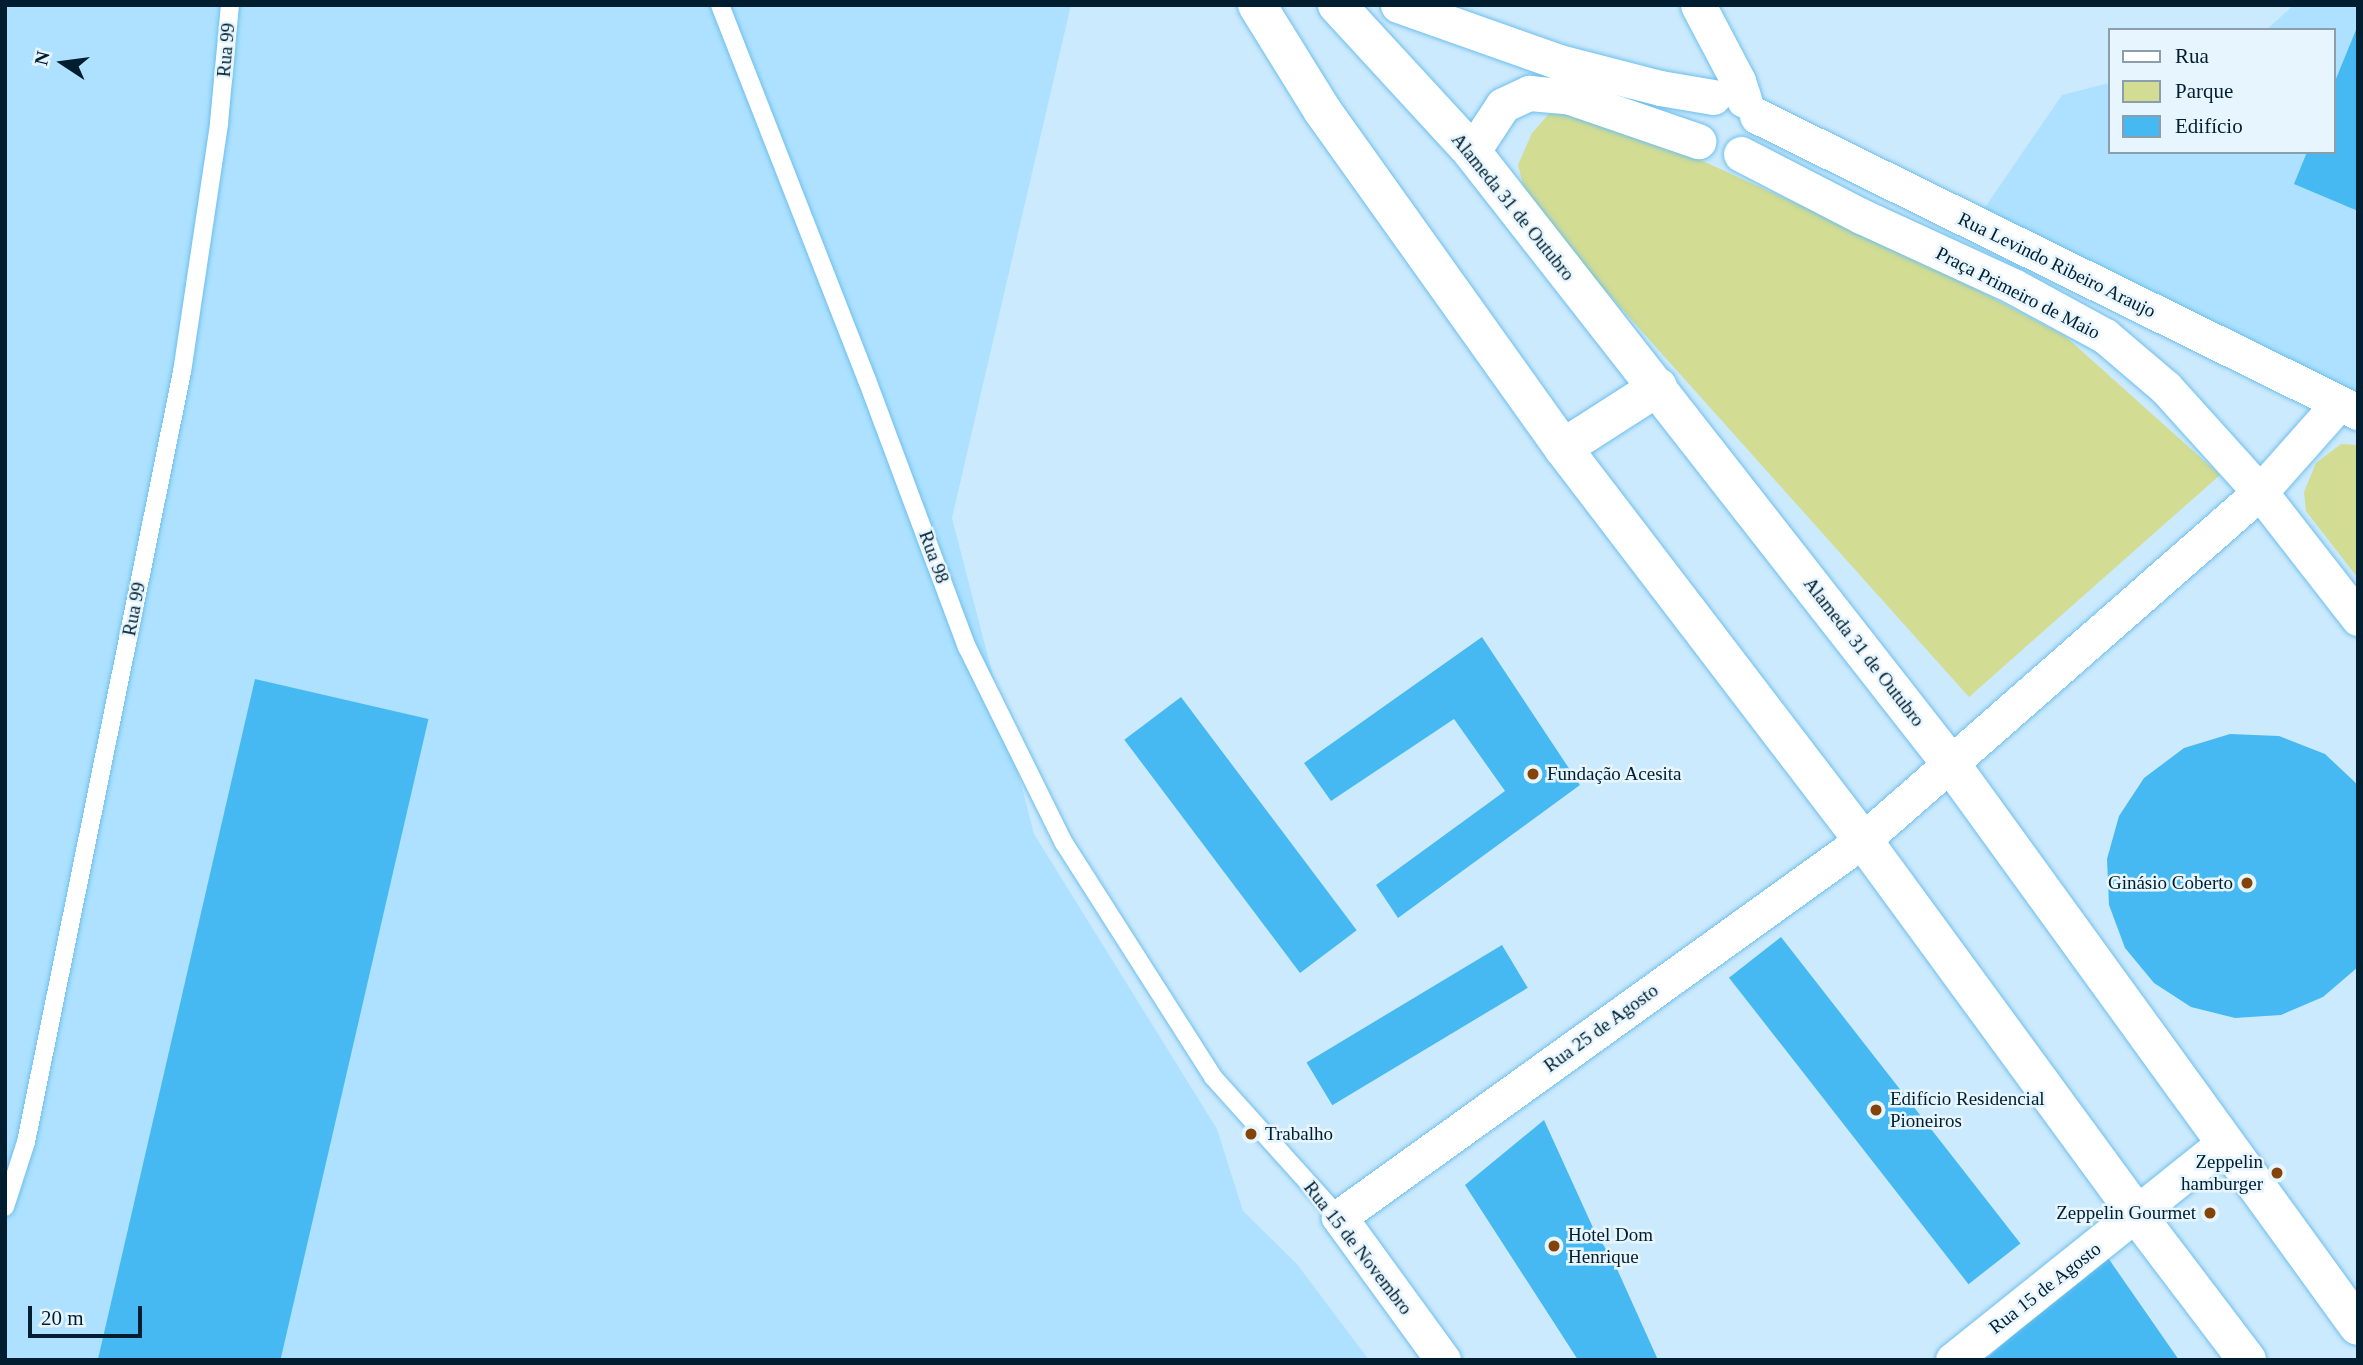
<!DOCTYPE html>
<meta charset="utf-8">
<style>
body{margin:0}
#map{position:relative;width:2363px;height:1365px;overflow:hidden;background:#cceafd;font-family:"Times New Roman",serif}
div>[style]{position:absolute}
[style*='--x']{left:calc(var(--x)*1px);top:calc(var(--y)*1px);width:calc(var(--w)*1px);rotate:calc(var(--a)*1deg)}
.built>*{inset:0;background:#ade1ff}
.green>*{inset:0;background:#d2dc93}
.building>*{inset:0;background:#46b9f3;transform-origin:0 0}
.roads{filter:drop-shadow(0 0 2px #6ebfec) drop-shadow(0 0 2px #6ebfec)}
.lane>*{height:18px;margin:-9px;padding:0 9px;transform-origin:9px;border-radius:9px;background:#fff}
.street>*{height:35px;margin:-17.5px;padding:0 17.5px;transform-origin:17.5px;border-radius:17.5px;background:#fff}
.secondary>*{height:38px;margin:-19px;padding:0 19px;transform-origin:19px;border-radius:19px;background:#fff}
.dots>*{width:19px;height:19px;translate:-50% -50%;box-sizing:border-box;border:4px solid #e6f5fe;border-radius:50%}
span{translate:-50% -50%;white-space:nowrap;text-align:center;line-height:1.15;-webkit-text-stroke:5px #e6f5fe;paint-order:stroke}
.street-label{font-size:19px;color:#001e2f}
.poi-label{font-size:19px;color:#001e2f}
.left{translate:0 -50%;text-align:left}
.right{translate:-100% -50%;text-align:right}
.frame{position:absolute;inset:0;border:7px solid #001e2f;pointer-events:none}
.legend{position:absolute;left:2108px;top:28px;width:228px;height:126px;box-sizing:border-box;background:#e6f5fe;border:2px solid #8a9fab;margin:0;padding:9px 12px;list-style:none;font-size:21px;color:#001e2f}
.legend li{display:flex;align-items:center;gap:14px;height:35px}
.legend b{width:35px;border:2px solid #8a9fab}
.north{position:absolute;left:28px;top:28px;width:70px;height:70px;-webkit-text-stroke:5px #e6f5fe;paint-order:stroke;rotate:283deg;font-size:19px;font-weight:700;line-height:28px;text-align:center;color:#001e2f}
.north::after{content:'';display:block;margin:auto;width:24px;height:32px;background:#001e2f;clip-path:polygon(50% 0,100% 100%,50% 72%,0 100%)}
.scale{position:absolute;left:28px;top:1306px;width:114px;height:32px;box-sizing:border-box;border:4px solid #001e2f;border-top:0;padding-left:9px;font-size:21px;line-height:24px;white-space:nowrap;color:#001e2f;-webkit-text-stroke:5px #e6f5fe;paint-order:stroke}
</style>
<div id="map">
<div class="built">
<i style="clip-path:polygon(5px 5px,1071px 5px,952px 518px,1034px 834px,1217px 1129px,1243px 1211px,1297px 1264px,1369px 1360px,5px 1360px)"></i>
<i style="clip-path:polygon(2294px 5px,2358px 5px,2358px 392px,1964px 238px,2062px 95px,2109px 83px,2109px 152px,2333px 152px,2333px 30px,2266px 30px)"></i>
</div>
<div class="green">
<i style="clip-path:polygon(1549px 114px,1601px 115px,1913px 256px,2065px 336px,2220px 475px,1969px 697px,1528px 204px,1518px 165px,1532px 133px)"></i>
<i style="clip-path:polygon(2341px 444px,2358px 445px,2358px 578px,2306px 511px,2304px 492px,2316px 463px)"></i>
</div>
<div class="building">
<i style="clip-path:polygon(2358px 25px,2358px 211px,2294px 184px,2307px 152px,2333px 152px,2333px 86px)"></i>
<i style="clip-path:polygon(1482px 637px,1580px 785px,1398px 918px,1376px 885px,1505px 791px,1454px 719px,1331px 801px,1304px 763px)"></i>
<i style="left:255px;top:679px;width:178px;height:697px;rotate:13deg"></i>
<i style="left:1181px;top:697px;width:292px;height:71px;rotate:53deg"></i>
<i style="clip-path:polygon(2230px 734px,2279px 736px,2325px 754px,2358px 785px,2358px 967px,2323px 997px,2281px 1015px,2235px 1018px,2191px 1007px,2154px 983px,2125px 948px,2109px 905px,2107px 859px,2119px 816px,2144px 778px,2184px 748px)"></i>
<i style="left:1781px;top:937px;width:389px;height:66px;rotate:52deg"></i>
<i style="left:1502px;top:945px;width:50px;height:228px;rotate:59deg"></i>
<i style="clip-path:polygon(1544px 1120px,1595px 1232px,1613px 1260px,1658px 1360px,1578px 1360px,1465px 1185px)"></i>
<i style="clip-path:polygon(2106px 1255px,2179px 1360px,1966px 1360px,1980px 1348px,1988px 1357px)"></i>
</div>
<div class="roads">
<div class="lane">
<i style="--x:720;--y:5;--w:403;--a:68.6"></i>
<i style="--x:867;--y:380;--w:285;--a:69.5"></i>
<i style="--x:967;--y:647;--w:219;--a:63.7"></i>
<i style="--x:1064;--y:843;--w:277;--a:57.5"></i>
<i style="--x:1213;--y:1077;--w:188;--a:48"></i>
<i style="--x:5;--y:1207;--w:68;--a:-72.1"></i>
<i style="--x:26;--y:1142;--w:786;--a:-78.55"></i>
<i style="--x:182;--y:372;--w:252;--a:-81.5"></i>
<i style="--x:219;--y:123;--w:119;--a:-84.7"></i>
</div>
<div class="street">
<i style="--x:1398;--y:5;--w:171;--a:19.5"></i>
<i style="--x:1559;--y:62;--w:104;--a:14.4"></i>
<i style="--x:1660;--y:88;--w:54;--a:9.6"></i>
<i style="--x:1698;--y:5;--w:86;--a:62.2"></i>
<i style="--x:1738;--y:81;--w:20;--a:72"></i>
<i style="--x:1757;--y:116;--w:670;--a:26.22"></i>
<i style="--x:1472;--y:152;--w:56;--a:-56.6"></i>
<i style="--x:1503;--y:105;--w:29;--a:-25"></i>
<i style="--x:1529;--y:93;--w:38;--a:5"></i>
<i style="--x:1567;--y:96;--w:139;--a:19"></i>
<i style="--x:1741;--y:154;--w:135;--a:27.3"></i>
<i style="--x:1861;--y:216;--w:167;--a:24.7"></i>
<i style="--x:2013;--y:286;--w:105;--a:28.5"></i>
<i style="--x:2105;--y:336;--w:80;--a:40.4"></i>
<i style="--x:2166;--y:388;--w:140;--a:47.9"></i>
<i style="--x:2260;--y:492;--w:160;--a:52.1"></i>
<i style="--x:1443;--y:1360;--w:177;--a:-126"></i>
<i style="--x:1339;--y:1217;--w:646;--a:-35.73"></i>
<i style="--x:1863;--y:840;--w:528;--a:-41.24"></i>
<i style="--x:2260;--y:492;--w:118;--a:-48.4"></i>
<i style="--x:1953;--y:1360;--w:349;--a:-38.7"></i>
</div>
<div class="secondary">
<i style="--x:1257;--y:5;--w:123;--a:58.2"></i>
<i style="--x:1322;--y:110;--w:415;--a:54.5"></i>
<i style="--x:1563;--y:448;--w:494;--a:52.6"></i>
<i style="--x:1863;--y:840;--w:464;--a:53.8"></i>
<i style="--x:2137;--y:1215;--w:182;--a:52.8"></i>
<i style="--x:1337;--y:5;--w:200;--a:47.4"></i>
<i style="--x:1472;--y:152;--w:776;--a:51.96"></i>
<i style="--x:1950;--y:763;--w:695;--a:54.07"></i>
<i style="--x:1563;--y:448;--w:113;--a:-32.7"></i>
</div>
</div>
<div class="dots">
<i style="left:1533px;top:774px;background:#834309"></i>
<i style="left:2247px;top:883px;background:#834309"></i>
<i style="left:1876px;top:1110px;background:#834309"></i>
<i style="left:1251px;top:1134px;background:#834309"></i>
<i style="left:2277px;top:1173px;background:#834309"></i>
<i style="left:2210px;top:1213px;background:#834309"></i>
<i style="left:1554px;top:1246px;background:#834309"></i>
</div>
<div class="street-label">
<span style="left:226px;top:50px;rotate:-85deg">Rua 99</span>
<span style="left:1513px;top:207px;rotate:51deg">Alameda 31 de Outubro</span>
<span style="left:2057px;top:265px;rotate:26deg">Rua Levindo Ribeiro Araujo</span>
<span style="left:2018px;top:293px;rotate:27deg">Praça Primeiro de Maio</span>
<span style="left:934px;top:557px;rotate:70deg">Rua 98</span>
<span style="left:134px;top:609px;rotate:-79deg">Rua 99</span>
<span style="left:1864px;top:652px;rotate:52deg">Alameda 31 de Outubro</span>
<span style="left:1601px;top:1028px;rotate:-36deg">Rua 25 de Agosto</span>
<span style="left:1358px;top:1248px;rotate:52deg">Rua 15 de Novembro</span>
<span style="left:2045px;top:1288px;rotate:-38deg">Rua 15 de Agosto</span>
</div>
<div class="poi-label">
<span class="left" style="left:1547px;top:774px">Fundação Acesita</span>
<span class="right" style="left:2233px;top:883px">Ginásio Coberto</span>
<span class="left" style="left:1890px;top:1110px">Edifício Residencial<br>Pioneiros</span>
<span class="left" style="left:1265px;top:1134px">Trabalho</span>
<span class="right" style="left:2263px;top:1173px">Zeppelin<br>hamburger</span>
<span class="right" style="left:2196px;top:1213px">Zeppelin Gourmet</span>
<span class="left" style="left:1568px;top:1246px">Hotel Dom<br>Henrique</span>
</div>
<div class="frame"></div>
<ul class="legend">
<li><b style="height:9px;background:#fff"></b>Rua</li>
<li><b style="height:19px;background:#d2dc93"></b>Parque</li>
<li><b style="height:19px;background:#46b9f3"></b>Edifício</li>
</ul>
<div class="north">N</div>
<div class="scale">20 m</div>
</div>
